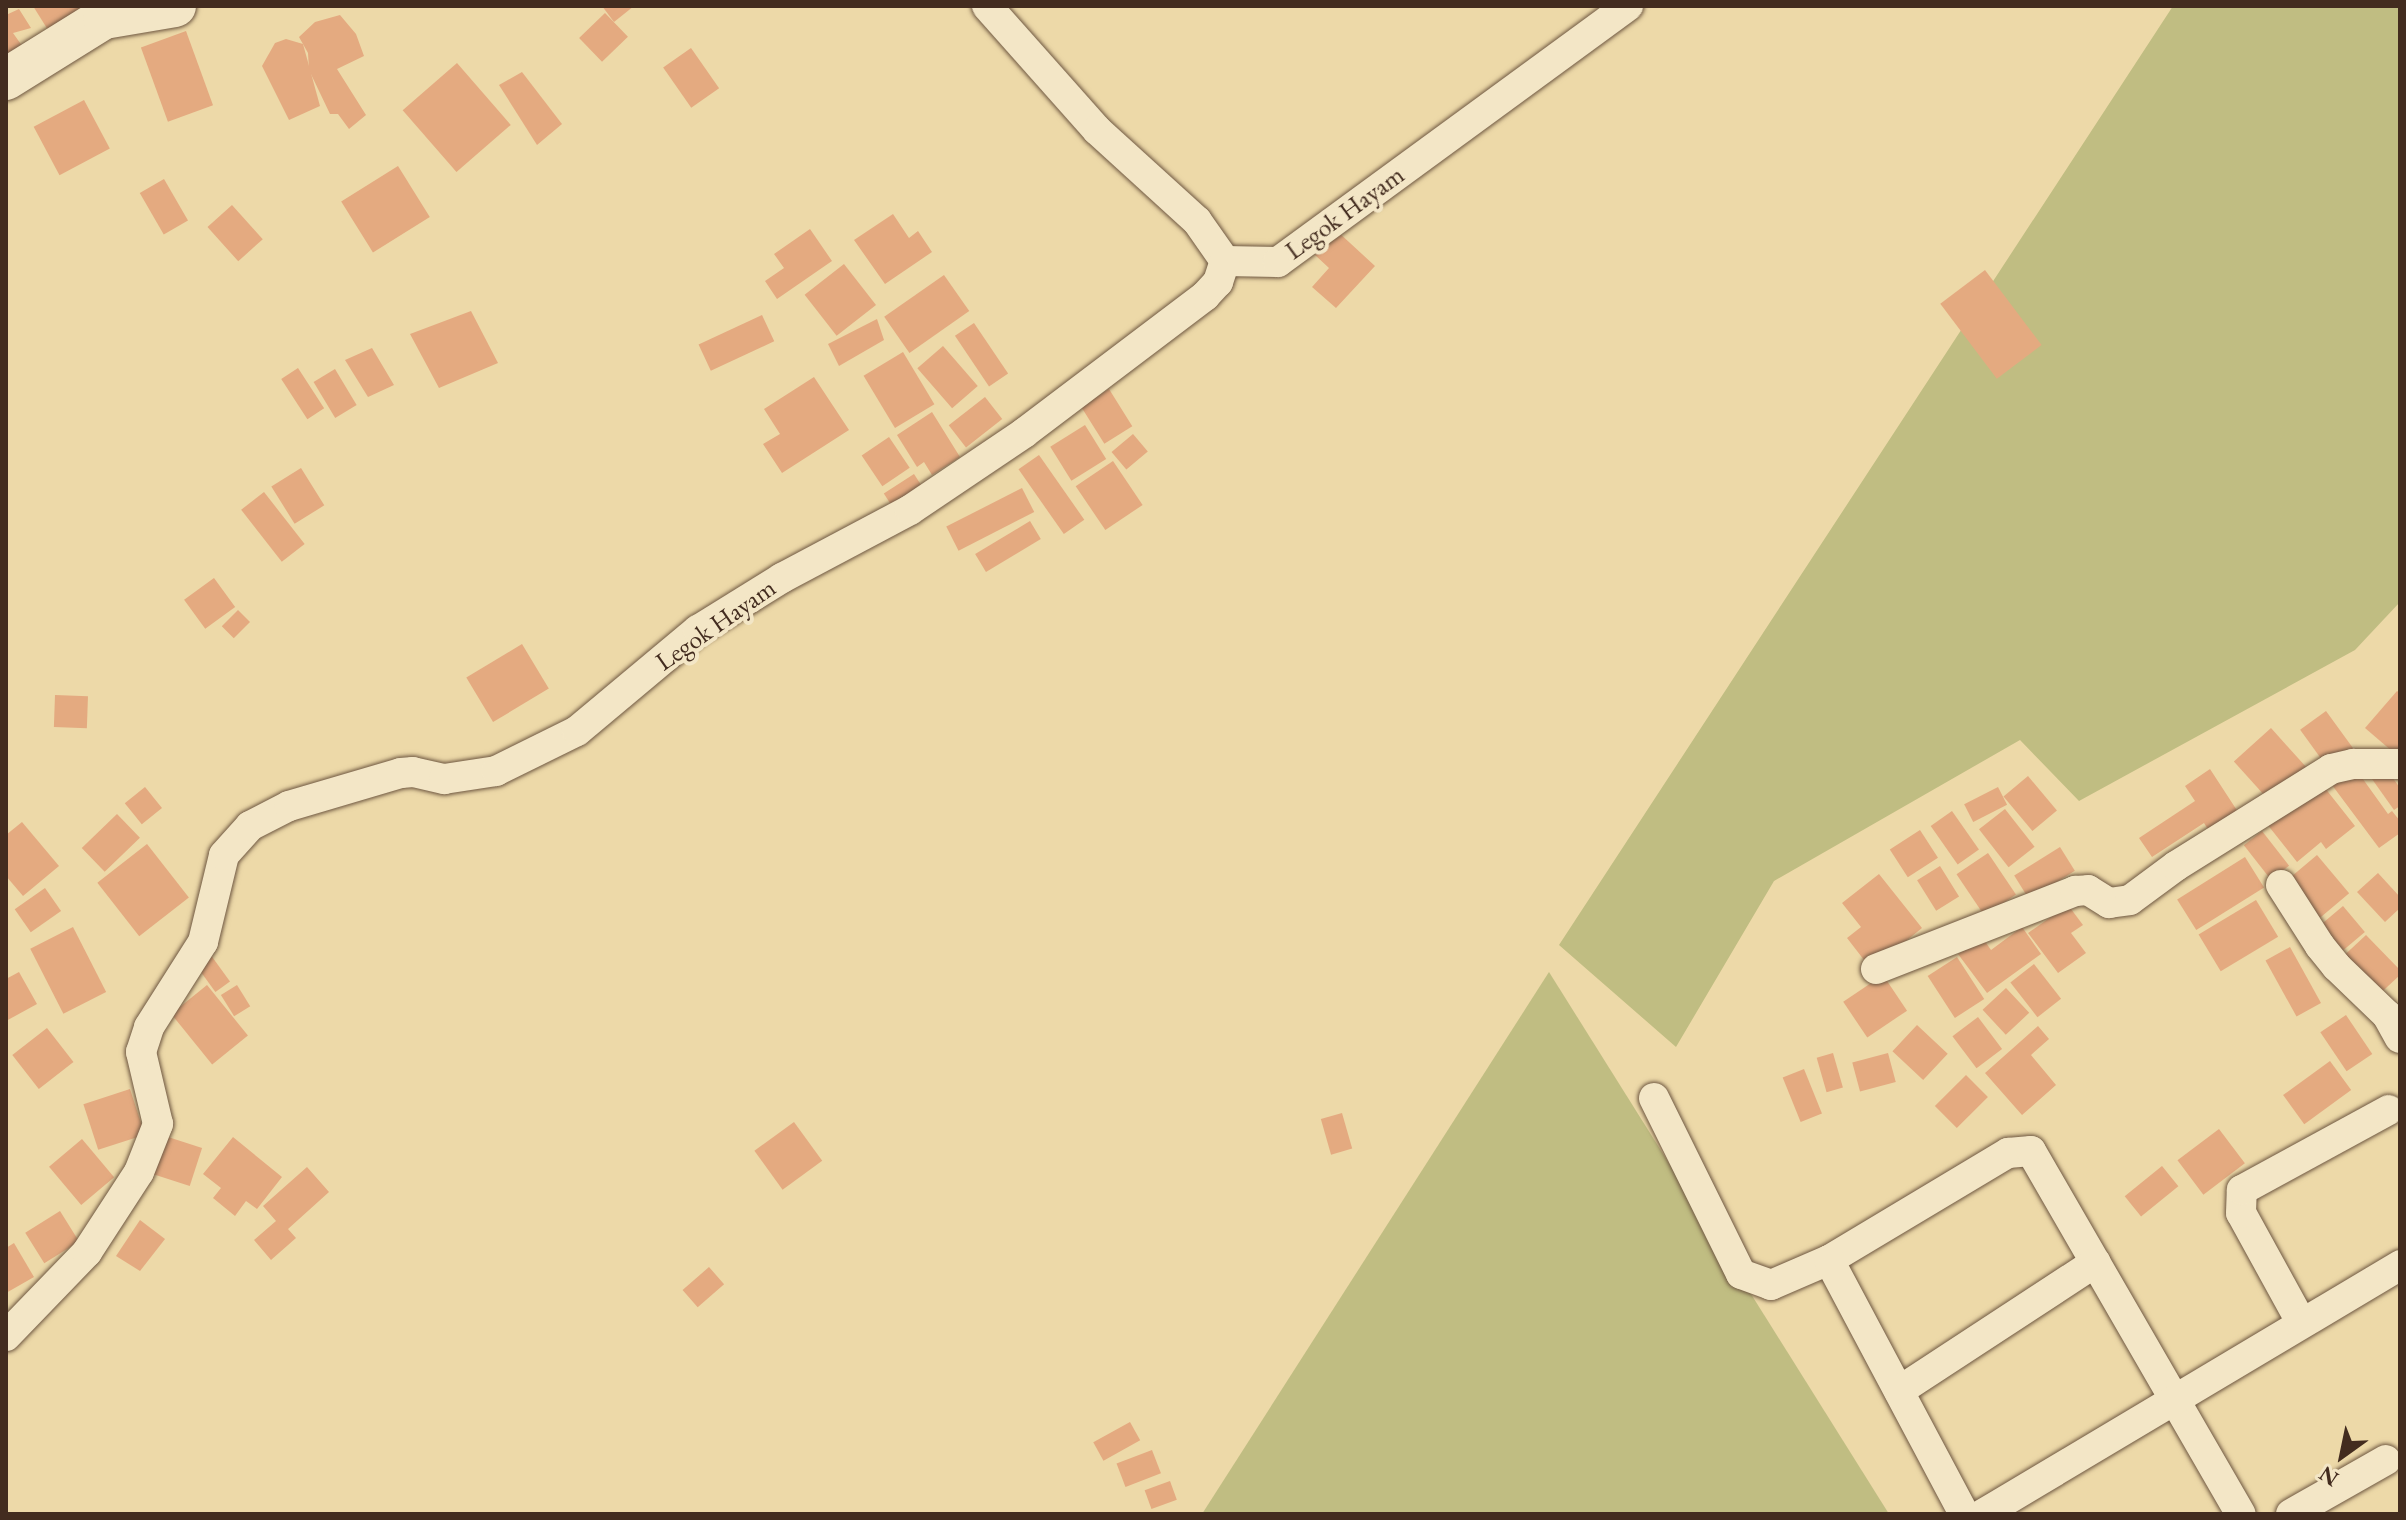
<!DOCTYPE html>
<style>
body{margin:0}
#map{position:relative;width:2406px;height:1520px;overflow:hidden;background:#edd9a8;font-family:"EB Garamond",serif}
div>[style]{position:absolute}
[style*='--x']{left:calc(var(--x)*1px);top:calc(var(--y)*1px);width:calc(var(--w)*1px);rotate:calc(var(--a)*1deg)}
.green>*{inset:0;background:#c0bd82}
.building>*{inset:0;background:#e4aa80;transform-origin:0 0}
.roads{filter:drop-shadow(0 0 2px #6e5741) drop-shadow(0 0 2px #6e5741)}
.street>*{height:30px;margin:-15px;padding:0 15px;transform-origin:15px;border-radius:15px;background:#f3e6c6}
.secondary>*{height:42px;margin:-21px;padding:0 21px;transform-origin:21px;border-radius:21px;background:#f3e6c6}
span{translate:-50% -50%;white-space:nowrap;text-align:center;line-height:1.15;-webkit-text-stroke:8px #f3e6c6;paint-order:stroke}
.street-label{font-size:26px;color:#432c1f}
.frame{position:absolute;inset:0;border:8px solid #432c1f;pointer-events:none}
.north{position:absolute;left:2302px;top:1416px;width:80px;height:80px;-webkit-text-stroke:6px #f3e6c6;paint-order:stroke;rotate:213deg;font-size:22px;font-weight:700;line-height:32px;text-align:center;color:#432c1f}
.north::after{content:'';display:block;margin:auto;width:28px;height:36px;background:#432c1f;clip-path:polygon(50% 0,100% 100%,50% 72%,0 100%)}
</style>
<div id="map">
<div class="green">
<i style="clip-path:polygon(2173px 6px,2400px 6px,2400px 602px,2355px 650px,2079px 801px,2020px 740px,1774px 881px,1676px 1047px,1559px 945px)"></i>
<i style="clip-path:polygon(1549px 972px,1889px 1514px,1202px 1514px)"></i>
</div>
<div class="building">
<i style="clip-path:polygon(33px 6px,92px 6px,48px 30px)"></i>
<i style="clip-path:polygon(602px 6px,634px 6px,614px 22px)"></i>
<i style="clip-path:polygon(19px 9px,31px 28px,13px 33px,30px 57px,6px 69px,6px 15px)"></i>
<i style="left:605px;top:13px;width:33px;height:36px;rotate:46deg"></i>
<i style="clip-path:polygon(340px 15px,356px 34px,364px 56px,337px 69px,366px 115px,349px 129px,338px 114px,330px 114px,309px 70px,308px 53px,299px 37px,315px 22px)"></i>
<i style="left:186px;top:31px;width:79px;height:48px;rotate:70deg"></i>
<i style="clip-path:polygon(286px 39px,303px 44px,320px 106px,289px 120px,262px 66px,275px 43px)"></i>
<i style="left:691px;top:48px;width:49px;height:34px;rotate:55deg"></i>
<i style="left:457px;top:63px;width:82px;height:72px;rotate:49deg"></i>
<i style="clip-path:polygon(522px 72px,562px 124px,537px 145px,499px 85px)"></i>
<i style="left:84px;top:100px;width:55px;height:57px;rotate:62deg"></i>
<i style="left:398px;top:166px;width:60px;height:67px;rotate:58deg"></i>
<i style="left:164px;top:179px;width:48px;height:28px;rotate:60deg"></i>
<i style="left:232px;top:205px;width:46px;height:33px;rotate:48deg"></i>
<i style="clip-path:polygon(893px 214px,909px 238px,918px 231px,932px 252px,885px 284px,854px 240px)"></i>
<i style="clip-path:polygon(810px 229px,832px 261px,777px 299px,765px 281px,784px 268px,774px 254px)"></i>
<i style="clip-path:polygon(1337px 231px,1375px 266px,1336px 308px,1312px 287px,1329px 268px,1315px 255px)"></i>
<i style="left:844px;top:264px;width:52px;height:50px;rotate:52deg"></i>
<i style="left:1985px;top:270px;width:94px;height:56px;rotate:53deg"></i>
<i style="left:944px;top:275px;width:44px;height:73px;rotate:55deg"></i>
<i style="clip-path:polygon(471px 311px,498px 363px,439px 388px,410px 334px)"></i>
<i style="left:762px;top:315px;width:29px;height:70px;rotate:65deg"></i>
<i style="clip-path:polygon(877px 319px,884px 340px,839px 366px,828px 344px)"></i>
<i style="left:974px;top:323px;width:61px;height:23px;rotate:56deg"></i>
<i style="left:943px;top:346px;width:53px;height:34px;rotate:49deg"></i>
<i style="clip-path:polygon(372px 348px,394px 385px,368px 397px,345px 360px)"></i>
<i style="left:903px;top:352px;width:61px;height:46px;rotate:59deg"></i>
<i style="left:298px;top:368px;width:48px;height:20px;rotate:57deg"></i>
<i style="left:335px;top:369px;width:42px;height:25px;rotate:59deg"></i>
<i style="clip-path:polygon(814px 377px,849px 430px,782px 473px,763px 444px,780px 434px,764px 409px)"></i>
<i style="left:1109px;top:389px;width:44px;height:33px;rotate:58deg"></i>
<i style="left:985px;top:397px;width:28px;height:46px;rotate:52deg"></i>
<i style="clip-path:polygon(932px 412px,960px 457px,932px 475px,924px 462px,917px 467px,897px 435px)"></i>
<i style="left:1085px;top:425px;width:40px;height:41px;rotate:58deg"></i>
<i style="left:1133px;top:434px;width:23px;height:28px;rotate:50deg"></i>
<i style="left:889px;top:437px;width:37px;height:33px;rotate:56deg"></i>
<i style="left:1039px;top:455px;width:79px;height:25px;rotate:55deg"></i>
<i style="left:1113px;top:461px;width:53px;height:45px;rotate:56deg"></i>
<i style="left:301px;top:468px;width:44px;height:35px;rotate:58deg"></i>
<i style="left:914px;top:474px;width:24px;height:36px;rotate:57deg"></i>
<i style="left:1022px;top:488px;width:27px;height:85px;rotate:63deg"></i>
<i style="left:264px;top:492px;width:66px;height:29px;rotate:52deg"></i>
<i style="left:1030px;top:521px;width:21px;height:64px;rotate:59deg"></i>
<i style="left:214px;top:578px;width:36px;height:37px;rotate:54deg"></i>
<i style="left:238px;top:610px;width:17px;height:23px;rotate:45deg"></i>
<i style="left:522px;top:644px;width:52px;height:65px;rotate:59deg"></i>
<i style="clip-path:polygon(2397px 691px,2400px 693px,2400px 758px,2365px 728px)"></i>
<i style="left:55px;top:695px;width:33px;height:32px;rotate:2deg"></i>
<i style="left:2326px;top:711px;width:48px;height:32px;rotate:54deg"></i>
<i style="left:2271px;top:728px;width:55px;height:50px;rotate:48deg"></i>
<i style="clip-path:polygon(2355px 768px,2388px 814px,2392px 811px,2400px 821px,2400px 833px,2379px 848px,2332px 785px)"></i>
<i style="clip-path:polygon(2210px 769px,2240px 815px,2211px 834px,2204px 823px,2152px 857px,2139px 838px,2195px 801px,2185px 786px)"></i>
<i style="clip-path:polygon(2387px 770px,2400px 788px,2400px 806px,2394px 810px,2372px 779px)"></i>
<i style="left:2028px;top:776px;width:45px;height:32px;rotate:50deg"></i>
<i style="clip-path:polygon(2321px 783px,2355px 826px,2326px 849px,2321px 842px,2297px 862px,2263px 819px)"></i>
<i style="left:145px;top:787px;width:27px;height:26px;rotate:51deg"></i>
<i style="left:1998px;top:787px;width:20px;height:38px;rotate:63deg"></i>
<i style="left:2005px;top:809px;width:48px;height:33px;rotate:52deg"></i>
<i style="left:1952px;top:811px;width:47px;height:26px;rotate:55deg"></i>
<i style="left:117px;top:814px;width:33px;height:49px;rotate:46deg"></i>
<i style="clip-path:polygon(22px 822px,59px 866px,23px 896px,6px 876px,6px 835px)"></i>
<i style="left:1920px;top:830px;width:33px;height:36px;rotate:57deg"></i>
<i style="left:2262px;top:831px;width:44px;height:23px;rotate:52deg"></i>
<i style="left:147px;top:844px;width:68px;height:63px;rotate:52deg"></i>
<i style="left:2060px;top:847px;width:28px;height:54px;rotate:58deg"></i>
<i style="left:1988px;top:853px;width:50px;height:38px;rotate:56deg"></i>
<i style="left:2317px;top:855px;width:50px;height:38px;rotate:50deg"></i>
<i style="left:2245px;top:857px;width:36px;height:80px;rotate:58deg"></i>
<i style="left:1940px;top:866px;width:36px;height:27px;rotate:58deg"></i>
<i style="clip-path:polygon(2378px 873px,2400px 897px,2400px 908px,2385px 922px,2357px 892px)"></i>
<i style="clip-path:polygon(1879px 874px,1922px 928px,1871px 969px,1847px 938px,1861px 927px,1842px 903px)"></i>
<i style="left:45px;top:888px;width:28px;height:37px;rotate:55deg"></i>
<i style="left:2256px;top:900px;width:43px;height:67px;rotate:59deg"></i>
<i style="clip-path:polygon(2068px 905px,2083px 925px,2071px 933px,2086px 953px,2058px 973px,2028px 933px)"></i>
<i style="left:2343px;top:906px;width:34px;height:29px;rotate:50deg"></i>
<i style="left:73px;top:927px;width:73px;height:48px;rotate:63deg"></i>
<i style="clip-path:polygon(2022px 927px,2041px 954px,1987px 993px,1958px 954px,1982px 937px,1991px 950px)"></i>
<i style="clip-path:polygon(2366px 935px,2400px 970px,2400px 975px,2372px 1001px,2337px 962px)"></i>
<i style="left:2290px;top:947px;width:64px;height:28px;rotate:61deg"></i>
<i style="left:210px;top:954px;width:34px;height:18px;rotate:54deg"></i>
<i style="left:1957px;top:957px;width:50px;height:35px;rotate:57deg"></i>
<i style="left:2034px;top:964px;width:44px;height:30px;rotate:52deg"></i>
<i style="clip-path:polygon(19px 972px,37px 1004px,6px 1021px,6px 979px)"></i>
<i style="left:1883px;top:975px;width:43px;height:48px;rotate:56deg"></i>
<i style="left:207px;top:985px;width:65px;height:46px;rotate:51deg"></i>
<i style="left:237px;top:985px;width:25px;height:19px;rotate:58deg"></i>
<i style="left:2006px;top:988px;width:34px;height:32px;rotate:47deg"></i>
<i style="left:2346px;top:1015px;width:47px;height:31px;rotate:56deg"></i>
<i style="left:1978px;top:1017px;width:40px;height:32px;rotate:53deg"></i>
<i style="left:1917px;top:1025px;width:42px;height:36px;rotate:43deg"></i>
<i style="clip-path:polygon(2038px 1026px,2049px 1039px,2031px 1055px,2056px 1085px,2022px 1115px,1985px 1073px)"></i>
<i style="left:47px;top:1028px;width:43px;height:44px;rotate:52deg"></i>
<i style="left:1833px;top:1053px;width:36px;height:17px;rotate:74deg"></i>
<i style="left:1888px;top:1053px;width:30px;height:37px;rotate:75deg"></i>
<i style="left:2330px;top:1061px;width:36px;height:58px;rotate:54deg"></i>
<i style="left:1804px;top:1069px;width:48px;height:23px;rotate:68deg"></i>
<i style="left:1966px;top:1075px;width:31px;height:44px;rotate:45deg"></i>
<i style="left:130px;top:1089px;width:48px;height:49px;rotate:72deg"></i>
<i style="left:1342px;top:1113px;width:37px;height:22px;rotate:74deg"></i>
<i style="left:794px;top:1122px;width:48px;height:49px;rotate:54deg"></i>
<i style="left:2219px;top:1129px;width:43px;height:52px;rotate:53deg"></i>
<i style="left:165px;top:1136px;width:39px;height:40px;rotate:18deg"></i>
<i style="clip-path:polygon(233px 1137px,282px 1177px,257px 1209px,246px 1201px,235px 1216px,213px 1198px,221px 1188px,203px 1174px)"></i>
<i style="left:82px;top:1139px;width:50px;height:43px;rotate:50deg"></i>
<i style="left:2162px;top:1166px;width:26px;height:48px;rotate:51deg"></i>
<i style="clip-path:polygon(307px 1167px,329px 1192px,288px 1229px,296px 1238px,271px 1260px,254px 1240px,276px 1221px,263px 1206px)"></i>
<i style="left:60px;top:1211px;width:36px;height:41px;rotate:58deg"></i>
<i style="clip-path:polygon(140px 1220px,165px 1239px,140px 1271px,116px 1256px)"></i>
<i style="clip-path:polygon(14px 1243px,34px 1277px,6px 1293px,6px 1248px)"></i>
<i style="left:709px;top:1267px;width:23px;height:35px;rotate:49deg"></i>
<i style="left:1130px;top:1422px;width:21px;height:42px;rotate:61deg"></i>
<i style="left:1152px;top:1450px;width:25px;height:38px;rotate:69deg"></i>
<i style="left:1170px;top:1481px;width:20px;height:27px;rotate:70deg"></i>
</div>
<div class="roads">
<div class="street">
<i style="--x:987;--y:6;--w:166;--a:48.4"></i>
<i style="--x:1097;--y:130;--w:135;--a:42.3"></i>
<i style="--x:1197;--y:221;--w:49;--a:55"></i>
<i style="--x:1225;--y:261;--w:53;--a:1.1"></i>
<i style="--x:1278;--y:262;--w:434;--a:-36.2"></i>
<i style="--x:2281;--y:885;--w:72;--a:57.4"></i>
<i style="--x:2320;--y:946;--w:26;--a:51"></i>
<i style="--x:2336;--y:966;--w:71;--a:43.9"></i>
<i style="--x:2387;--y:1015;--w:26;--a:61"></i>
<i style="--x:1876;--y:969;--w:214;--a:-21.4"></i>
<i style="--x:2075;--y:891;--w:13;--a:-4"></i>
<i style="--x:2088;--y:890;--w:25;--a:32"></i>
<i style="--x:2109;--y:903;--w:21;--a:-8"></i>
<i style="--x:2130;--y:900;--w:57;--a:-36.5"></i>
<i style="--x:2176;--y:866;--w:183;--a:-32"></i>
<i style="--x:2331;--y:769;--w:23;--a:-13"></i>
<i style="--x:2353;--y:764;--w:47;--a:0"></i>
<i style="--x:1654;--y:1098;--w:196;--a:63.7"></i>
<i style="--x:1741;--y:1274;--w:32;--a:20"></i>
<i style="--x:1771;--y:1285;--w:63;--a:-23.3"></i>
<i style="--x:1829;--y:1260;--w:209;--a:-30.9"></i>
<i style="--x:2008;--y:1153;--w:23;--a:-5"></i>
<i style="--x:2031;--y:1151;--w:419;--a:60"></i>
<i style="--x:1829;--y:1260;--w:288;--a:62"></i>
<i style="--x:2301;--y:1322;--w:124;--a:-118.8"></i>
<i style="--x:2241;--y:1213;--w:23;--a:-88"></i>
<i style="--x:2242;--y:1190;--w:167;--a:-28.6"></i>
<i style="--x:6;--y:1336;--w:117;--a:-46"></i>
<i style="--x:87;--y:1252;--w:95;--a:-57"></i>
<i style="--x:139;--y:1172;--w:52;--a:-68.4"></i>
<i style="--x:158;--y:1124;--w:74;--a:-103.3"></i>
<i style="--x:141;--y:1052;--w:26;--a:-72"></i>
<i style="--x:149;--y:1027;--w:101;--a:-57.6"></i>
<i style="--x:203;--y:942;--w:89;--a:-76.4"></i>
<i style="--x:224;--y:855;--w:39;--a:-48"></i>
<i style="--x:250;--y:826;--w:44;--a:-27.1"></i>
<i style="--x:289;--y:806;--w:117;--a:-16.4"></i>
<i style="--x:401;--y:773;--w:12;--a:-5"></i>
<i style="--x:413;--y:772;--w:32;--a:13"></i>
<i style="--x:444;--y:779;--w:53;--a:-8.7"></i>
<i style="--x:496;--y:771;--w:90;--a:-26.3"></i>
<i style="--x:577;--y:731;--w:158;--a:-39.9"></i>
<i style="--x:698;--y:630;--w:99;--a:-31.8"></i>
<i style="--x:782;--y:578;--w:145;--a:-28"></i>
<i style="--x:910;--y:510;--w:138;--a:-34"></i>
<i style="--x:1024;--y:433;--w:227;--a:-37.1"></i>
<i style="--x:1205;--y:296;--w:19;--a:-47"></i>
<i style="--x:1218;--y:282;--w:22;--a:-72"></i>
<i style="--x:1899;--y:1391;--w:235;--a:-33.2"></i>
<i style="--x:1983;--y:1514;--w:486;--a:-30.8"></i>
<i style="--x:2291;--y:1514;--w:109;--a:-29.6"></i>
</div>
<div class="secondary">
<i style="--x:6;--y:79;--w:115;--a:-31.9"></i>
<i style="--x:104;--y:18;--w:72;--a:-9.6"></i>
</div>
</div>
<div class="street-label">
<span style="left:1345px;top:213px;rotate:-36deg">Legok Hayam</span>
<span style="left:716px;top:625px;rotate:-35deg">Legok Hayam</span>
</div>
<div class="frame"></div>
<div class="north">N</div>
</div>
